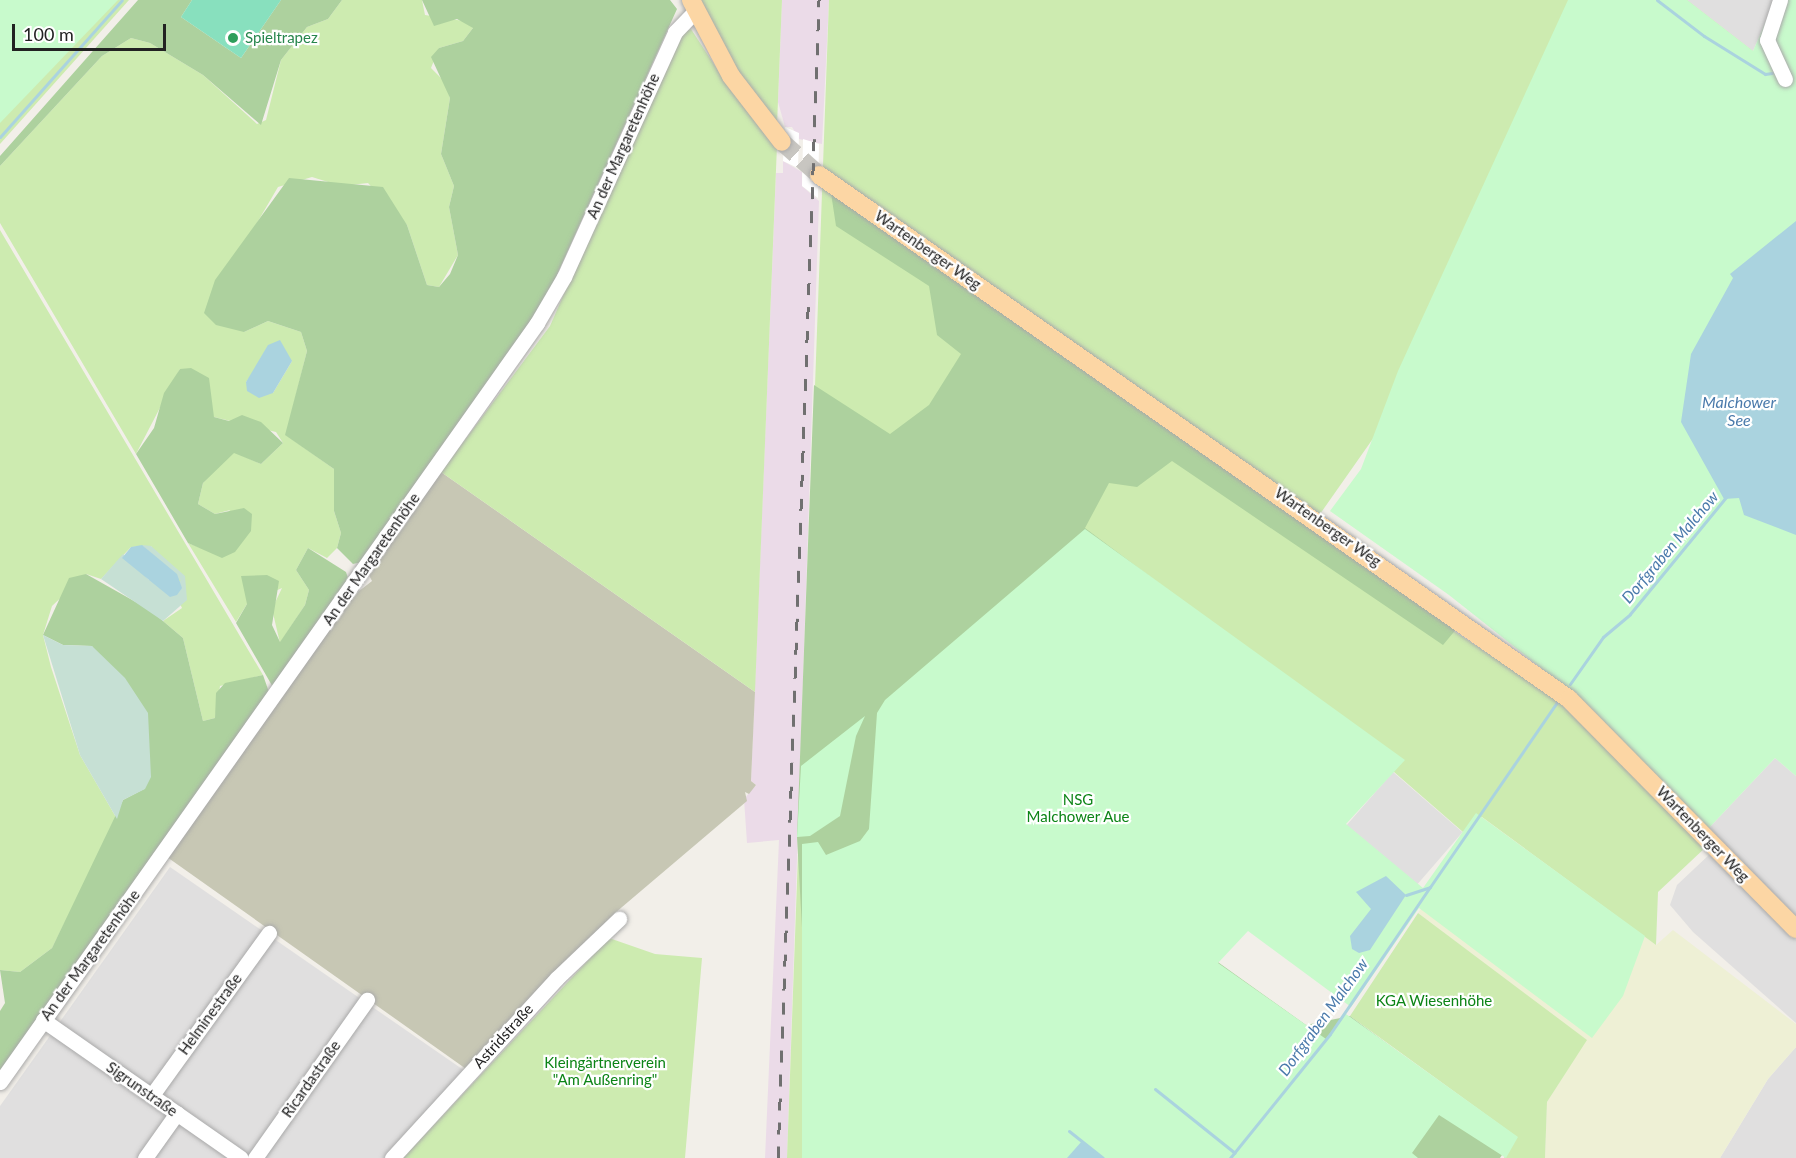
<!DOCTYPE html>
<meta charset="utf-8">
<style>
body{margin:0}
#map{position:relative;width:1796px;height:1158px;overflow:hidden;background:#f2efe9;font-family:Lato,sans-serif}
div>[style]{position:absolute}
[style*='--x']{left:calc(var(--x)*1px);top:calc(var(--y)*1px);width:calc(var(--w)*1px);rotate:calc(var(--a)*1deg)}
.residential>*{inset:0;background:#e0dfdf;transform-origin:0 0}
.industrial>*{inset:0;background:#ebdbe8}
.construction>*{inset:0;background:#c7c7b4}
.farmland>*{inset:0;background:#eef0d5}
.grass>*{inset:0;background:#cdebb0}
.forest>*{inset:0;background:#add19e}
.wetland>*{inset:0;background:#c6e0d4}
.park>*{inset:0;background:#c8facc}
.pitch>*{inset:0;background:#88e0be}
.water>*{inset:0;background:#aad3df}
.pier>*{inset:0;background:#fff}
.stream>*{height:3px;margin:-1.5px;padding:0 1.5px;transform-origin:1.5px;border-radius:1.5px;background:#aad3df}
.major-tunnel>*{height:18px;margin-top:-9px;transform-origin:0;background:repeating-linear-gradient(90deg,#c8c6c1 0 18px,transparent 0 27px)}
.roads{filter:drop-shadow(0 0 2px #a9a9a9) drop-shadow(0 0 2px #a9a9a9)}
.minor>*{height:15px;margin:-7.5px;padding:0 7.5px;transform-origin:7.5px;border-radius:7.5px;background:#fff}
.major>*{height:18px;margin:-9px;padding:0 9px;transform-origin:9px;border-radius:9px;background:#fcd6a4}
.rail>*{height:3px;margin-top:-1.5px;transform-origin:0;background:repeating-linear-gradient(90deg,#707070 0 12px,transparent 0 24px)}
.dots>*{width:16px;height:16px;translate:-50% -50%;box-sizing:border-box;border:3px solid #fff;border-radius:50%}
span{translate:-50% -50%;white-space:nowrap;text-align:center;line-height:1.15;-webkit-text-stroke:4.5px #fff;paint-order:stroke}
.leisure-label{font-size:15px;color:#27864d}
.left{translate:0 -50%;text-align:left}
.street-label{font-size:15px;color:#222}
.park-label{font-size:15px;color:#0c8416}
.water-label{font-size:16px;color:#4a7aab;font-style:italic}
.scale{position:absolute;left:12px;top:24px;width:154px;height:27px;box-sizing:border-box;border:3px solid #222;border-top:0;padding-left:8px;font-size:18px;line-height:21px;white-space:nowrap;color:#222;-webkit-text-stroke:4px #fff;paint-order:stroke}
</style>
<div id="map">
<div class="residential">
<i style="clip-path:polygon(1687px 0,1775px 0,1753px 51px)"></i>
<i style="clip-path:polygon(1775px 758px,1796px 776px,1796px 919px,1708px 829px)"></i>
<i style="left:1393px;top:772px;width:92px;height:71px;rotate:41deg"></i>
<i style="clip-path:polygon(1711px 853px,1796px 940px,1796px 1023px,1693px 932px,1670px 905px,1677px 885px)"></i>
<i style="clip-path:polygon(170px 867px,465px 1071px,384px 1158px,0 1158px,0 1106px)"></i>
<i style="clip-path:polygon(1796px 1047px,1796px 1158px,1720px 1158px,1768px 1079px)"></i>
</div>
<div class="industrial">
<i style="clip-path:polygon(782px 0,829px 0,822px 144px,799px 139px,792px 127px,785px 127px,778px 102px)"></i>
<i style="clip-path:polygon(783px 161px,802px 172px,802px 186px,819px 201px,787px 1158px,765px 1158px,779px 840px,747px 843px,744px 799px,756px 785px,751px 781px,776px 173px,783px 173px)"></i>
</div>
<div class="construction">
<i style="clip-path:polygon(441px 472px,755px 692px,751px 781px,756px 785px,749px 794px,745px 792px,747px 801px,615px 913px,469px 1071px,167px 857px,354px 595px,372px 581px,369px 575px)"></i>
</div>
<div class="farmland">
<i style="clip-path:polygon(1482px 817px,1656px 945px,1673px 930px,1796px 1024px,1796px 1047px,1768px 1079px,1720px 1158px,1545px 1158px,1547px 1102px,1586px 1040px,1418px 913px)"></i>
</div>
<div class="grass">
<i style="clip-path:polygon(104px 0,129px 0,0 144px,0 116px)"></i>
<i style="clip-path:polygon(evenodd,342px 0,422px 0,425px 15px,470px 22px,473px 28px,463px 41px,439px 48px,431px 68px,445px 82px,450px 98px,441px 154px,454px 186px,449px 207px,458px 255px,439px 287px,427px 285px,407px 225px,368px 183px,341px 186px,312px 177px,278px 187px,247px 240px,244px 332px,268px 321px,301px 332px,307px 351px,286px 435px,334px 469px,334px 511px,341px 533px,337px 548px,327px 558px,308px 548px,296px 570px,309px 590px,305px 605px,280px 643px,272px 609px,282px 588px,247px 604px,236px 622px,188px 543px,201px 548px,230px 510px,215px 514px,198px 504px,203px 483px,220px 464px,234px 452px,261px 464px,283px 443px,276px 432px,214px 417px,180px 369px,136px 454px,0 223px,0 166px,102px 56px,131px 38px,150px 43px,203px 75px,257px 124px,266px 120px,281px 60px,307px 27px,328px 19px,342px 0,292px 361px,273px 393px,246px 382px,252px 374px,292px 361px)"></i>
<i style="clip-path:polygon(697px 0,782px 0,777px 125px,730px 63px)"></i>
<i style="clip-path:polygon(829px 0,1687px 0,1753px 51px,1504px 252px,1306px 534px,1554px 697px,1706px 847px,1658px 892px,1656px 945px,1482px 817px,1463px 832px,1386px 765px,1247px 928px,1209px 960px,1116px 1158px,787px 1158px)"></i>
<i style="clip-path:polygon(691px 29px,730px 89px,777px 145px,755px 692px,441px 472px,550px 326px,665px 61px,681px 34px)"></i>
<i style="clip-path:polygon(0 230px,263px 675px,220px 686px,215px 718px,203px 721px,183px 638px,163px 621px,182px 608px,151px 546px,131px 547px,101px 579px,86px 574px,52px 606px,43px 635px,51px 667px,80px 755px,117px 819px,52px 948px,20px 972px,0 970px)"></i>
<i style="clip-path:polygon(1418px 913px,1587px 1040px,1547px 1102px,1545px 1158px,1504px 1158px,1517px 1137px,1350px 1016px)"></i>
<i style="clip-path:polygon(609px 938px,655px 954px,702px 958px,685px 1158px,403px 1158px)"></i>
</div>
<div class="forest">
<i style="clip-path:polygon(138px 0,192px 0,181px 17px,241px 58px,281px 0,342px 0,328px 19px,307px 27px,281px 60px,261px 125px,203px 75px,150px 43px,131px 38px,102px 56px,0 166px,0 156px)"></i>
<i style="clip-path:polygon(422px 0,670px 0,677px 9px,546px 299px,362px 562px,353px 564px,337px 548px,341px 533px,334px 511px,334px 469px,285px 435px,307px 351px,301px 332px,268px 321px,244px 332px,216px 325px,204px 313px,215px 280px,289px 178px,383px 187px,407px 225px,427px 285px,439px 287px,450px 274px,458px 255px,449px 207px,454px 186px,441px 154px,450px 98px,431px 57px,439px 48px,463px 41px,473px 28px,457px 19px,434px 26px)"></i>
<i style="clip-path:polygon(831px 193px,1458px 627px,1443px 645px,1172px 461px,1137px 487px,1109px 483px,1085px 528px,1334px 714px,1215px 960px,1306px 1025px,1350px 1016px,1513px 1138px,1500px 1158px,1048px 1158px,805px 982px,797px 837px,814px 385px,890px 434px,929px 405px,961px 354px,937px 335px,929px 286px,836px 226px)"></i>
<i style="clip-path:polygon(191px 368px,209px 378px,214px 417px,229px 421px,242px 415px,261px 422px,283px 443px,261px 464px,234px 453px,203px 483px,198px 504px,215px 514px,244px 508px,252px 514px,251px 531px,235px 552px,222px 558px,188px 543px,136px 454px,154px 428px,164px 393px,180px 369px)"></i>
<i style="clip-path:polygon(308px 548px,346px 572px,349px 581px,274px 689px,236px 623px,247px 604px,241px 576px,267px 575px,279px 581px,272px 625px,280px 642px,305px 605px,309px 590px,296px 570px)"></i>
<i style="clip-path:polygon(86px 574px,150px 610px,183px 638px,203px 721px,215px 718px,216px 693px,225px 683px,263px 675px,270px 695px,0 1078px,0 1011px,5px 1003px,0 970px,20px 972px,52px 948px,123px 800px,144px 789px,92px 646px,63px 645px,43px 635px,69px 578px)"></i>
</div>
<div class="wetland">
<i style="clip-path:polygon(142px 545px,151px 546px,185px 576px,187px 600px,163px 621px,101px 579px,123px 554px,149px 580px,181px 581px)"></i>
<i style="clip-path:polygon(43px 635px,63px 645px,92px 646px,125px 678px,148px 713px,151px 777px,145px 789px,123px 800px,117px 819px,80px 755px)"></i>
</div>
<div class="park">
<i style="clip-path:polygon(0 0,118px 0,0 123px)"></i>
<i style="clip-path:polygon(1568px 0,1687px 0,1753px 51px,1775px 0,1796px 0,1796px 776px,1775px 758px,1708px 829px,1589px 706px,1449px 595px,1330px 511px,1361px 469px,1398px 371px)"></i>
<i style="clip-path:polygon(1085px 529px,1405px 760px,1346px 824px,1423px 888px,1476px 813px,1645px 936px,1623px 996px,1592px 1038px,1419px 908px,1351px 1007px,1248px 931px,1218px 963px,1326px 1039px,1346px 1014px,1518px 1137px,1506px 1158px,1439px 1115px,1412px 1153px,1418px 1158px,802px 1158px,802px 844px,818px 842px,826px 855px,860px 841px,869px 829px,877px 713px,885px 700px)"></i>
<i style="clip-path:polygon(865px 716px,856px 736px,840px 816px,810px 836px,797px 837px,801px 766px)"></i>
</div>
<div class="pitch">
<i style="clip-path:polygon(192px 0,281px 0,241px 58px,181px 17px)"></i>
</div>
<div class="water">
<i style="clip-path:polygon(1796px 221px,1796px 535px,1744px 515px,1739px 498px,1724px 499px,1681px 422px,1691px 354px,1733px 278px,1730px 274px)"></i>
<i style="clip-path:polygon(280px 340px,292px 361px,273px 393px,259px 398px,247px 391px,246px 382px,268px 345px)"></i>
<i style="clip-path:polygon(142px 545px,177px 574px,182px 588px,177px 595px,170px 597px,122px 558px,131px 547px)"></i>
<i style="clip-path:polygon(1386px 876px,1406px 895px,1370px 950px,1359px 953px,1352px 949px,1350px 936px,1371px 909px,1356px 892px)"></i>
<i style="clip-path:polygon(1082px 1141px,1103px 1158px,1067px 1158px)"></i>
</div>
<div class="pier">
<i style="clip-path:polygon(785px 127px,799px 133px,798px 168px,783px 161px)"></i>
<i style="clip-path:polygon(803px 139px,819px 144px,818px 198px,802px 186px)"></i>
</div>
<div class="stream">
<i style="--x:1657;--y:0;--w:59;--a:37.5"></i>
<i style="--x:1704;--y:36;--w:72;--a:31.9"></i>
<i style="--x:1765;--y:74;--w:7;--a:-8"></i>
<i style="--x:0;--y:137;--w:183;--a:-48.3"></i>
<i style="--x:1570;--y:684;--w:57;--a:-54.9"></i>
<i style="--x:1603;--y:637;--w:35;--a:-40"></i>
<i style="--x:1630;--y:614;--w:151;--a:-50.6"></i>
<i style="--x:1406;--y:895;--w:25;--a:-18"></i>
<i style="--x:1430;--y:887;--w:224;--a:-55.5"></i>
<i style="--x:1155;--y:1089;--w:102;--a:38.7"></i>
<i style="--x:1069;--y:1131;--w:43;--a:38.5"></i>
<i style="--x:1230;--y:1158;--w:159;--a:-51.1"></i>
<i style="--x:1330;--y:1034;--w:178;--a:-55.8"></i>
</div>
<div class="major-tunnel">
<i style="--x:782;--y:142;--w:50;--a:41.7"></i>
</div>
<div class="roads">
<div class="minor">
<i style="--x:1780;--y:0;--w:42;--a:108"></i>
<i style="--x:1767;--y:40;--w:43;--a:65.2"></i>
<i style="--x:43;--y:1020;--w:241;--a:34.9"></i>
<i style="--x:0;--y:1082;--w:930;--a:-54.72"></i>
<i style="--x:537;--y:323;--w:53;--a:-59.6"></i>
<i style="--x:564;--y:277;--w:269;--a:-65.6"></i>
<i style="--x:675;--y:32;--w:29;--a:-46"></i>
<i style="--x:152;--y:1095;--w:200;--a:-54.2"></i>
<i style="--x:145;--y:1158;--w:55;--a:-54.6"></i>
<i style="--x:255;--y:1158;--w:194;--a:-54.7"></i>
<i style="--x:392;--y:1158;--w:244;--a:-47.5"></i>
<i style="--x:557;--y:978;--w:86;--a:-43.6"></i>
</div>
<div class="major">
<i style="--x:691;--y:0;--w:86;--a:62.2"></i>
<i style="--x:731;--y:76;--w:83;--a:52.3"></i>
<i style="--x:819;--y:175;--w:915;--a:34.94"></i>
<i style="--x:1569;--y:699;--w:323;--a:45.4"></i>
</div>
</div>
<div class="rail">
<i style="--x:778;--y:1158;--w:1159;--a:-87.97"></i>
</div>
<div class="dots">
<i style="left:233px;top:38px;background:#2e9e5b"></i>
</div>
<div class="leisure-label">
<span class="left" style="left:245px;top:38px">Spieltrapez</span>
</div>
<div class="street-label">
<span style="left:623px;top:146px;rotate:-66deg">An der Margaretenhöhe</span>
<span style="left:928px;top:250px;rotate:35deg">Wartenberger Weg</span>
<span style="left:1328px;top:527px;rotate:35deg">Wartenberger Weg</span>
<span style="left:371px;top:559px;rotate:-55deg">An der Margaretenhöhe</span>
<span style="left:1703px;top:834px;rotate:46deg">Wartenberger Weg</span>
<span style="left:90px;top:955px;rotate:-54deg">An der Margaretenhöhe</span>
<span style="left:210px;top:1014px;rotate:-54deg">Helminestraße</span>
<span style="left:503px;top:1036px;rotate:-48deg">Astridstraße</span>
<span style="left:311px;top:1079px;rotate:-55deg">Ricardastraße</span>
<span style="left:142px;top:1089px;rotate:35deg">Sigrunstraße</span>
</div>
<div class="park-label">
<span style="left:1078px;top:808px">NSG<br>Malchower Aue</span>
<span style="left:1434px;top:1001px">KGA Wiesenhöhe</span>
<span style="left:605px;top:1071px">Kleingärtnerverein<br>"Am Außenring"</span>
</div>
<div class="water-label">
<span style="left:1739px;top:411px">Malchower<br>See</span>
<span style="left:1670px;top:547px;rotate:-50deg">Dorfgraben Malchow</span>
<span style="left:1323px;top:1017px;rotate:-54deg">Dorfgraben Malchow</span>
</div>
<div class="scale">100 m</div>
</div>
